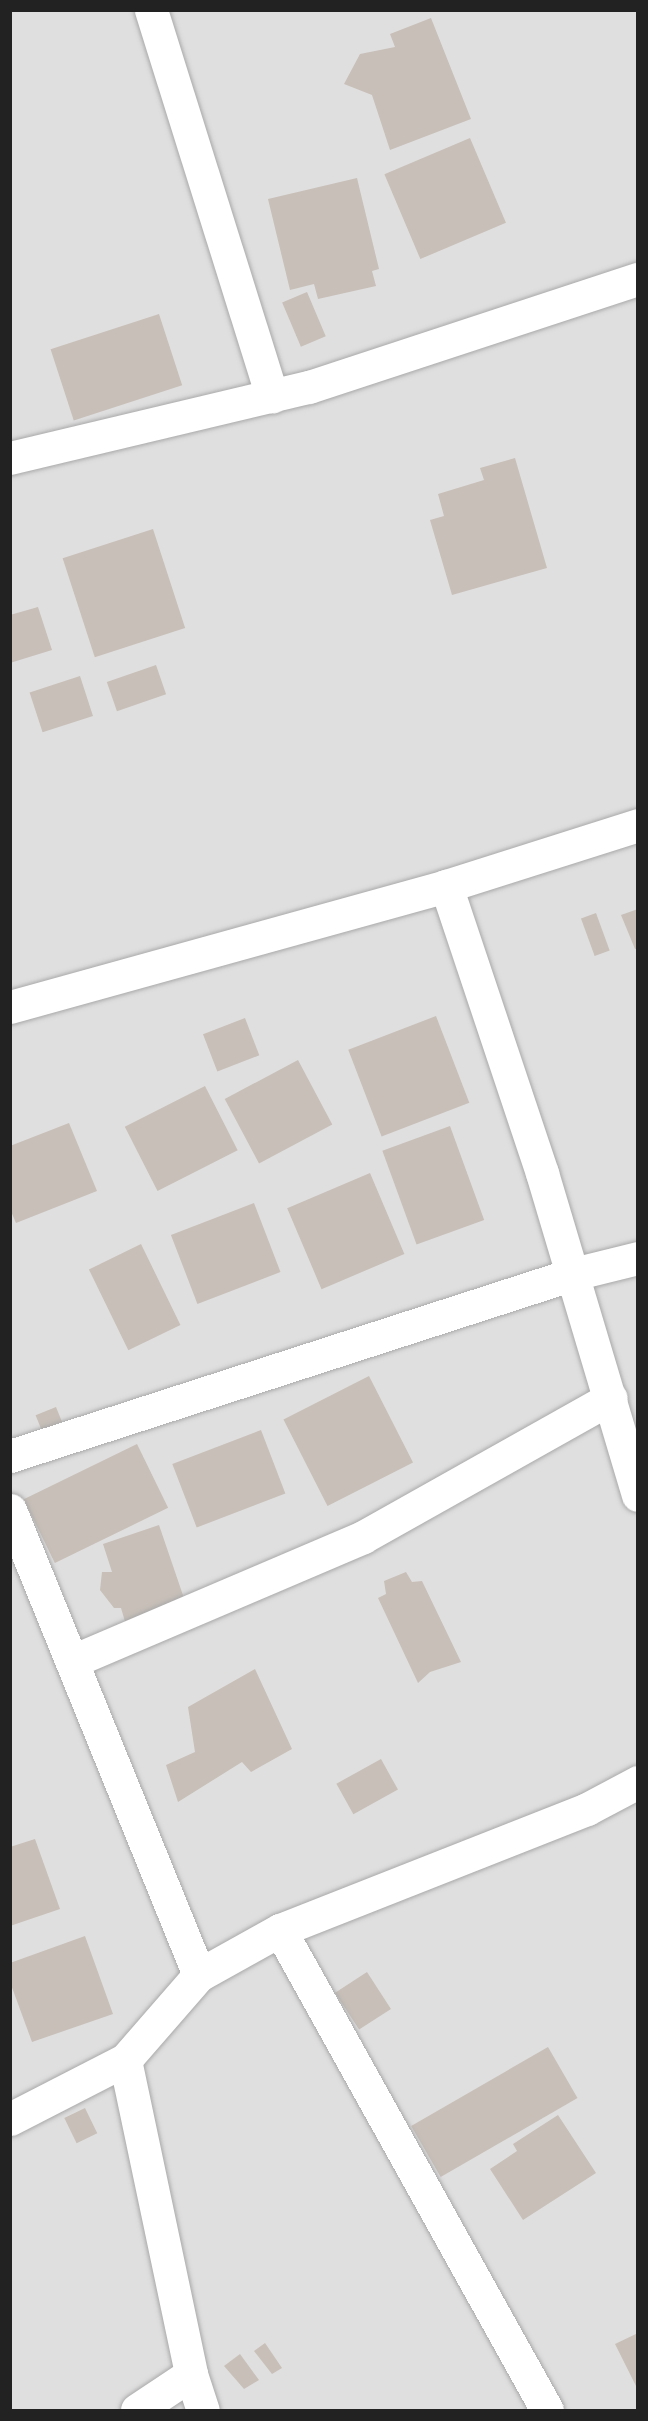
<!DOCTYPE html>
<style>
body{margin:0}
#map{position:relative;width:648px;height:2421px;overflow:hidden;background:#f2efe9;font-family:Commissioner,sans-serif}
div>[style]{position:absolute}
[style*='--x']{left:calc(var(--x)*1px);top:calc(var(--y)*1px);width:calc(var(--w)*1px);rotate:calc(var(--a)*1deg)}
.residential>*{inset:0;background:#e0dfdf;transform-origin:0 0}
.building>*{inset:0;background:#c7bfb8;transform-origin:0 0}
.roads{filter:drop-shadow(0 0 2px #a9a9a9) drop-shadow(0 0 2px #a9a9a9)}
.street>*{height:33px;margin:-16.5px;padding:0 16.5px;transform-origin:16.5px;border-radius:16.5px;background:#fff}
span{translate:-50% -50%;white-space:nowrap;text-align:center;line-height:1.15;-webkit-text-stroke:4.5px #fff;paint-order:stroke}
.frame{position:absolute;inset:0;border:12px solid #222;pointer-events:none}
</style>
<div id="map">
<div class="residential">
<i style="left:11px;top:11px;width:626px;height:2399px"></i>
</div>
<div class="building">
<i style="clip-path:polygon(431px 18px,471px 119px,390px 150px,372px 95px,344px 84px,360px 54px,395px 47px,390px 34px)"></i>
<i style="left:470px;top:138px;width:92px;height:93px;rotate:67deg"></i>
<i style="clip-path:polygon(357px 178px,379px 269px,372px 271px,376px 286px,318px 299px,314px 284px,290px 290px,268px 199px)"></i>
<i style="left:307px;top:292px;width:48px;height:27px;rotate:67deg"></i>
<i style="left:159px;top:314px;width:75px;height:114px;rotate:72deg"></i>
<i style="clip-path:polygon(515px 458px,547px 568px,452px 595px,430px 520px,444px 516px,438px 494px,484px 480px,480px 468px)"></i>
<i style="left:153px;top:529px;width:104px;height:95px;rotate:72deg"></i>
<i style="clip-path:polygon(38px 607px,52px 650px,10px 663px,10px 615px)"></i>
<i style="left:156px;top:665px;width:31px;height:52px;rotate:71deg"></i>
<i style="left:80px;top:676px;width:42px;height:53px;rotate:72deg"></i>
<i style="clip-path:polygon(638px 909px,638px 948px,635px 949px,621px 915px)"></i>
<i style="left:596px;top:913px;width:40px;height:16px;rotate:70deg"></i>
<i style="left:436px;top:1016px;width:93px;height:94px;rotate:69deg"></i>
<i style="left:245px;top:1018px;width:40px;height:45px;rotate:69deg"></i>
<i style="left:298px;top:1060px;width:73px;height:83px;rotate:62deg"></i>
<i style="left:205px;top:1086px;width:72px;height:90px;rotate:63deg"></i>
<i style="clip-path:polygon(69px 1123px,97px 1191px,16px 1223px,10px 1209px,10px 1146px)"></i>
<i style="left:450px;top:1126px;width:100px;height:72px;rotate:70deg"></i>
<i style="left:370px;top:1173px;width:88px;height:90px;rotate:67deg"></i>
<i style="left:254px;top:1203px;width:74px;height:89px;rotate:69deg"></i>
<i style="left:141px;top:1244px;width:90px;height:58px;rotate:64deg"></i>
<i style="left:369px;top:1376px;width:97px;height:96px;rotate:63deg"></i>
<i style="left:56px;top:1407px;width:16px;height:22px;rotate:68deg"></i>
<i style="left:261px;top:1430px;width:68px;height:95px;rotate:69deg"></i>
<i style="left:137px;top:1444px;width:71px;height:126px;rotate:64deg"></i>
<i style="clip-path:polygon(159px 1525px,187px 1607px,126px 1625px,121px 1608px,114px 1608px,100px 1590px,102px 1572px,112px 1572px,103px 1544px)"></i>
<i style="clip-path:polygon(406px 1572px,412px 1582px,422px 1581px,461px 1662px,430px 1672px,418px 1683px,378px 1598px,386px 1594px,384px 1581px)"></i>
<i style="clip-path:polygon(255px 1669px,292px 1749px,251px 1772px,242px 1762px,178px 1802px,166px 1765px,195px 1752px,188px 1707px)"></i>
<i style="left:381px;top:1759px;width:35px;height:51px;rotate:61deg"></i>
<i style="clip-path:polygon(35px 1839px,60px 1909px,10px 1926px,10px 1847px)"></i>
<i style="clip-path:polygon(85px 1936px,113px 2014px,32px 2042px,10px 1982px,10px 1963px)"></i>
<i style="left:367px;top:1972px;width:44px;height:38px;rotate:57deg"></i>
<i style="left:548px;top:2047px;width:59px;height:158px;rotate:60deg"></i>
<i style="left:85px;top:2108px;width:28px;height:23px;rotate:64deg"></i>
<i style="clip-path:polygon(558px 2115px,596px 2173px,523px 2220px,490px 2169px,517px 2151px,513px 2144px)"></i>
<i style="clip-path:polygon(638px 2333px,638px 2390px,615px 2344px)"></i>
<i style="clip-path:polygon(265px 2343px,282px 2368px,272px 2374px,254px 2351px)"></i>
<i style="clip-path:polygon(240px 2354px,259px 2380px,244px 2389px,224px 2366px)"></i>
</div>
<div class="roads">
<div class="street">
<i style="--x:151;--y:10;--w:405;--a:72.6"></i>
<i style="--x:10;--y:458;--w:307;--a:-13.4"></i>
<i style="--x:309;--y:387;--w:346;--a:-18.2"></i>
<i style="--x:446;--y:886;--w:303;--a:71.5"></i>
<i style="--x:542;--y:1173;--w:336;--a:73.4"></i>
<i style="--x:10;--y:1007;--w:452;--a:-15.5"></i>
<i style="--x:446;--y:886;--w:201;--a:-17.6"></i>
<i style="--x:10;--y:1456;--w:592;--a:-17.91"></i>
<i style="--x:573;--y:1274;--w:67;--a:-13.8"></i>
<i style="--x:10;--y:1510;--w:502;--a:67.88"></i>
<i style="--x:75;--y:1660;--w:313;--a:-23.1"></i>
<i style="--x:363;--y:1537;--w:284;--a:-29.3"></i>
<i style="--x:280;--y:1930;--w:549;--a:60.92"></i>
<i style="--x:125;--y:2060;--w:321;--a:78.1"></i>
<i style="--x:191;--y:2374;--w:38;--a:72"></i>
<i style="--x:10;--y:2119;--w:129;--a:-27.2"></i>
<i style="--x:125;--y:2060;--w:113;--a:-49"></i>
<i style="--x:199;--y:1975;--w:93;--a:-29.1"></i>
<i style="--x:280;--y:1930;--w:330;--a:-21.5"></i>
<i style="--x:587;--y:1809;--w:58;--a:-27.9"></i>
<i style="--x:137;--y:2410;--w:65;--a:-33.7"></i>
</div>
</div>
<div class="frame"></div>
</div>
